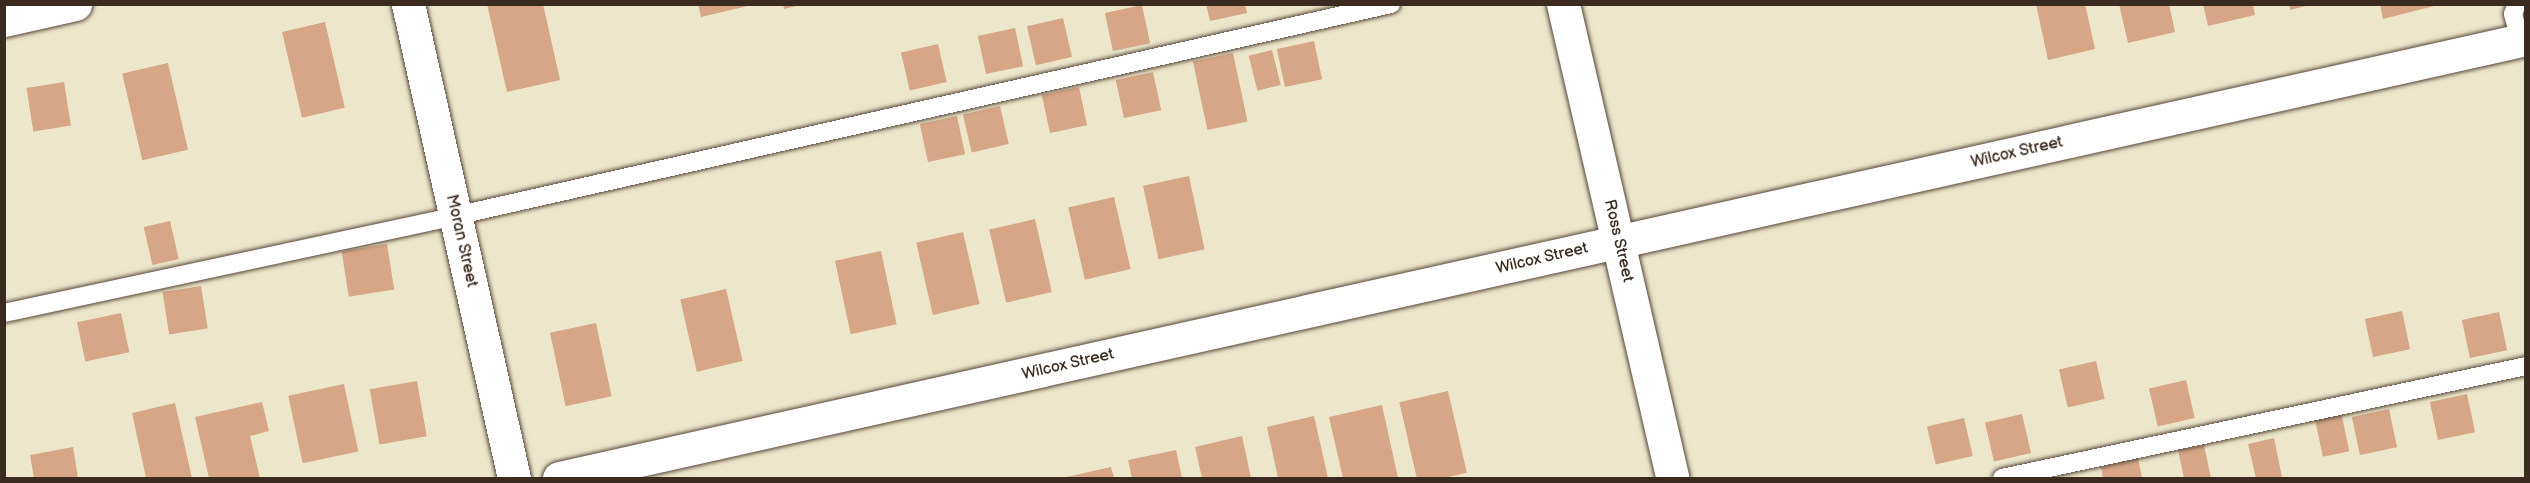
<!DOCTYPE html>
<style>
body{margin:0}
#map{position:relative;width:2530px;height:483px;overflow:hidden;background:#ece7cb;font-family:"Balsamiq Sans",sans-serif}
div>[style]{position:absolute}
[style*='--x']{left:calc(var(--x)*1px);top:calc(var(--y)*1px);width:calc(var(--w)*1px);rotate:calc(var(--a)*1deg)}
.building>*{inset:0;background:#d6a687;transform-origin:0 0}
.roads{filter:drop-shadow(0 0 2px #564638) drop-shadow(0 0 2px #564638)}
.lane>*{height:18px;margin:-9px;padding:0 9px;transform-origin:9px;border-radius:9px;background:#fff}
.street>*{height:33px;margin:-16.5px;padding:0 16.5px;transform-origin:16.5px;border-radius:16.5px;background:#fff}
span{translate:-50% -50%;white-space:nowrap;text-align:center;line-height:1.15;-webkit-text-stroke:4.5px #fff;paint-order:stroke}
.street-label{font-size:16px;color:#3b2a1e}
.frame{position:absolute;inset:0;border:6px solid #3b2a1e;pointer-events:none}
</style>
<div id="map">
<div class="building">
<i style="clip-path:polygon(487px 4px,543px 4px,560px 80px,507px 92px)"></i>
<i style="clip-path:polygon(698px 4px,751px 4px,752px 5px,701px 17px)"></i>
<i style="clip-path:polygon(783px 4px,800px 4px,800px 5px,784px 9px)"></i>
<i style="clip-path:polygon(1206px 4px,1245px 4px,1247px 13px,1210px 21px)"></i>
<i style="clip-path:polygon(2036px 4px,2085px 4px,2095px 49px,2048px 60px)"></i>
<i style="clip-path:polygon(2119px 4px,2169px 4px,2175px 32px,2128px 43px)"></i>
<i style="clip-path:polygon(2203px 4px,2253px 4px,2255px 15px,2208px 26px)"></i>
<i style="clip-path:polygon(2289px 4px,2310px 4px,2310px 5px,2290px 10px)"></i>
<i style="clip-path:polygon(2380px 4px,2438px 4px,2438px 5px,2383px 19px)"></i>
<i style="left:1142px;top:5px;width:39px;height:38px;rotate:78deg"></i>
<i style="left:1063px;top:18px;width:40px;height:37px;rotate:77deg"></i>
<i style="left:325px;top:22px;width:88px;height:44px;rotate:77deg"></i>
<i style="left:1015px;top:28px;width:39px;height:38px;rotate:78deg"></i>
<i style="left:1314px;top:41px;width:39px;height:38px;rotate:78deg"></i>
<i style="left:938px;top:44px;width:39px;height:38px;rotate:77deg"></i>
<i style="left:1272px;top:50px;width:36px;height:24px;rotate:76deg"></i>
<i style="left:1233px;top:53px;width:70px;height:41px;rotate:78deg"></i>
<i style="left:168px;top:63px;width:89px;height:47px;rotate:77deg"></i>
<i style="left:1153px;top:72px;width:39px;height:38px;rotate:78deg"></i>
<i style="left:64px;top:82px;width:44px;height:38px;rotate:81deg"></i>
<i style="left:1079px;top:87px;width:39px;height:38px;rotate:78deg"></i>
<i style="left:1000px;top:106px;width:39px;height:38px;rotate:77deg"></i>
<i style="left:957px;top:116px;width:39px;height:38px;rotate:78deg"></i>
<i style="left:1189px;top:176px;width:75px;height:47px;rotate:78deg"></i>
<i style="left:1114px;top:197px;width:74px;height:47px;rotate:77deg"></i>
<i style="left:1035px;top:219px;width:75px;height:47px;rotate:77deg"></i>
<i style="left:170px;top:221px;width:39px;height:27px;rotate:77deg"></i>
<i style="left:963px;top:232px;width:74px;height:48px;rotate:77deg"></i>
<i style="left:387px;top:244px;width:46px;height:46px;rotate:81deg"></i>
<i style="left:881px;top:251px;width:75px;height:47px;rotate:78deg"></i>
<i style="left:201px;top:286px;width:43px;height:39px;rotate:81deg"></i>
<i style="left:726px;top:289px;width:74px;height:47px;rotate:77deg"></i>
<i style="left:2402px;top:311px;width:39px;height:38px;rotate:78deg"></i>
<i style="left:2499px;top:312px;width:39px;height:38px;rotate:78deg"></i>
<i style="left:121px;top:313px;width:40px;height:45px;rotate:78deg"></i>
<i style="left:596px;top:323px;width:75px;height:47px;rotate:78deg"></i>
<i style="left:2096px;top:361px;width:39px;height:38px;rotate:77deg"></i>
<i style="left:2186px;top:380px;width:39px;height:38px;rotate:77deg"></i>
<i style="left:417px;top:381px;width:56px;height:48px;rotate:80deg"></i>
<i style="left:344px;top:384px;width:69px;height:57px;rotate:78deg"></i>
<i style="left:1448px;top:391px;width:84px;height:50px;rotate:77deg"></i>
<i style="left:2467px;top:394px;width:39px;height:38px;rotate:78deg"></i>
<i style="clip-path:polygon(262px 402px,269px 431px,250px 436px,260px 478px,209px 478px,195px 417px)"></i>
<i style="clip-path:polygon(175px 403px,192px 478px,146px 478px,132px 413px)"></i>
<i style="clip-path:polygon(1382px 405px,1398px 478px,1343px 478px,1329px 417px)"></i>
<i style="left:2389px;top:409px;width:39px;height:38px;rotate:78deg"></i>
<i style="left:2341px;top:412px;width:40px;height:27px;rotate:78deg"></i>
<i style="left:2022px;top:414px;width:40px;height:38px;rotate:77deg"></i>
<i style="clip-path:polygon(1314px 416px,1328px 478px,1278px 478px,1267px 427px)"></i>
<i style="left:1964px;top:418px;width:39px;height:38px;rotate:77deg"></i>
<i style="clip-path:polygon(1242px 436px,1251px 478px,1202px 478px,1195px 447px)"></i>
<i style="clip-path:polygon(2274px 438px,2282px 477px,2256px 478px,2248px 444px)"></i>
<i style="clip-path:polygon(2204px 445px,2211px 478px,2184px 478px,2178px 450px)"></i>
<i style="clip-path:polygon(73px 447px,78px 478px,34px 478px,30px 455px)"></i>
<i style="clip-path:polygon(1176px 450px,1182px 478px,1132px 478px,1128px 460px)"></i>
<i style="clip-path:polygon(2138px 458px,2142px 478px,2103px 478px,2101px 467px)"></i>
<i style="clip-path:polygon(1111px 467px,1114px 478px,1062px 478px)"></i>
</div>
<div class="roads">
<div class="lane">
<i style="--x:2517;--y:4;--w:11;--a:112"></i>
<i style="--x:2513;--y:14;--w:27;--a:75"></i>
<i style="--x:4;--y:313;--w:461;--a:-12.1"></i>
<i style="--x:455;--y:216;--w:960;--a:-12.76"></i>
<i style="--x:2002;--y:478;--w:536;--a:-12.06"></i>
</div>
<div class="street">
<i style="--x:408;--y:4;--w:486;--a:77.4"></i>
<i style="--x:1563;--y:4;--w:486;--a:77"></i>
<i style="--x:4;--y:20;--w:73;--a:-12.7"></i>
<i style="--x:559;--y:478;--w:2015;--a:-12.58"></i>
</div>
</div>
<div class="street-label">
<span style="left:2017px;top:153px;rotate:-13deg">Wilcox Street</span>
<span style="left:461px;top:241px;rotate:77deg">Moran Street</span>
<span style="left:1618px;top:241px;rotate:77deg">Ross Street</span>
<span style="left:1542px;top:259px;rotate:-13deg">Wilcox Street</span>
<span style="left:1068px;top:365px;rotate:-13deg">Wilcox Street</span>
</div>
<div class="frame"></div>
</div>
